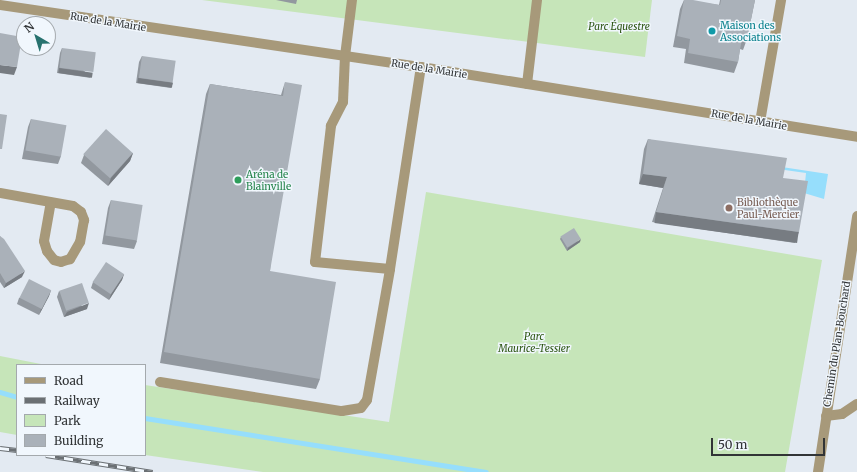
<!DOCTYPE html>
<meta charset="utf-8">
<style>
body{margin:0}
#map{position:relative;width:857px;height:472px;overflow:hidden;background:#e3eaf2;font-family:Merriweather,serif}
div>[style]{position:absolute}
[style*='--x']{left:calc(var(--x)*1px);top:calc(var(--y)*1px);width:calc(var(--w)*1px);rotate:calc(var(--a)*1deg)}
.green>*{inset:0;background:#c6e5b9}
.water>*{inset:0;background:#96defc}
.stream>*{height:4.5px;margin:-2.25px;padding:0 2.25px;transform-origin:2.25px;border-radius:2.25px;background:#96defc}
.minor>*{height:10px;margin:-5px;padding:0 5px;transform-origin:5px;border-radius:5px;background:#a7997a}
.rail>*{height:4.5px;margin-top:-2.25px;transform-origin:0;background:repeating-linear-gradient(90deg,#f1f7fd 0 9px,#6b7074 0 18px);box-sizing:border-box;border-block:1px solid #6b7074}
.wall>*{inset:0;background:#92989f}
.shaded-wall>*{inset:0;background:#777c82;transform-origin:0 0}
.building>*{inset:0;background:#aab1b9;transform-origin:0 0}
.dots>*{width:11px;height:11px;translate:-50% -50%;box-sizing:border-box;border:2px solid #f1f7fd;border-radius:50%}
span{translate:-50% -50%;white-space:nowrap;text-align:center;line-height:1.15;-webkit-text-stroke:3px #f1f7fd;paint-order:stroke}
.street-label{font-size:10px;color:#313436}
.culture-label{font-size:10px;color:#0d838f}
.left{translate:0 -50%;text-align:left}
.park-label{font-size:10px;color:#2b5410;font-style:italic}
.leisure-label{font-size:10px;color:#27864d}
.education-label{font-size:10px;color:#785e54}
.legend{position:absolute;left:16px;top:364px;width:130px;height:92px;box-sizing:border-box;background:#f1f7fd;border:1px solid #a4a9ad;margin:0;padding:5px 7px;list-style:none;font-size:12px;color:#313436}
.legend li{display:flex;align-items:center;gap:8px;height:20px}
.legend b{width:20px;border:1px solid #a4a9ad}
.north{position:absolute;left:16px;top:16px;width:40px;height:40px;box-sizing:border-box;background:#f1f7fd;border:1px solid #a4a9ad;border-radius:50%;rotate:322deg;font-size:11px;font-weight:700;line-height:16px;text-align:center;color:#313436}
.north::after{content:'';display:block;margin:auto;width:14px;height:18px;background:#27726f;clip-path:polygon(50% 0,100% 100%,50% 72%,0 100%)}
.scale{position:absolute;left:711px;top:438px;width:114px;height:18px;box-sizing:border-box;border:2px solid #313436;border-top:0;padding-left:5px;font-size:12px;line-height:14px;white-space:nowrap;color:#313436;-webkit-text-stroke:3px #f1f7fd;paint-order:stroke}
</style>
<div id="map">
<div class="green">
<i style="clip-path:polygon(202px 0,652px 0,645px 57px)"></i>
<i style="clip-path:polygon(426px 192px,822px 260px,785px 472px,263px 472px,145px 455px,145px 385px,389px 422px)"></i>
<i style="clip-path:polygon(0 356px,46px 365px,17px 365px,17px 435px,0 432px)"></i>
</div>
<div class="water">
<i style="clip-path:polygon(743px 161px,828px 174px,824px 199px,804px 193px,806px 173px,743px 164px)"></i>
</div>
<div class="stream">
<i style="--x:0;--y:392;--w:18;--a:16"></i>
<i style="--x:145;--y:418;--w:345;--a:9"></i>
</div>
<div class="minor">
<i style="--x:352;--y:0;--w:56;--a:97.1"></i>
<i style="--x:345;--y:56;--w:46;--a:92.5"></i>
<i style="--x:343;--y:102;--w:27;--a:117"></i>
<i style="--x:331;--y:126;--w:137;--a:96.7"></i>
<i style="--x:315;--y:262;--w:75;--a:5.3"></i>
<i style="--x:390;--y:269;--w:204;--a:-81.3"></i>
<i style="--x:0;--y:5;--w:426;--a:8.4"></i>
<i style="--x:421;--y:67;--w:442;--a:9.1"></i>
<i style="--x:527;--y:84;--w:85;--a:-83.2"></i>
<i style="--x:760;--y:122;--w:124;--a:-80.2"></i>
<i style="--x:0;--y:193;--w:74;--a:10.1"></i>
<i style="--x:73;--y:206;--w:10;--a:37"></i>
<i style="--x:81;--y:212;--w:9;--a:69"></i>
<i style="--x:84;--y:220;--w:22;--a:100"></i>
<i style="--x:80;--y:242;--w:20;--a:120"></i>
<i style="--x:70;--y:259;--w:9;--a:162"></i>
<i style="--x:61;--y:262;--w:7;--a:-164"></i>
<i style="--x:54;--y:260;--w:11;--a:-128"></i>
<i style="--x:47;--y:251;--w:10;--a:-107"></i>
<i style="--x:44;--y:241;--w:39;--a:-80"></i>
<i style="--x:160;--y:382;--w:184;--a:9.1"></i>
<i style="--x:342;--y:411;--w:19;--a:-9"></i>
<i style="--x:361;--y:408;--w:10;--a:-53"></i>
<i style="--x:367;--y:400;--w:133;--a:-80"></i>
<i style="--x:826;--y:416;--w:16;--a:-7"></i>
<i style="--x:842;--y:414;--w:18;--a:-34"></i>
<i style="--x:818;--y:472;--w:259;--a:-81.3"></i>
</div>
<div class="rail">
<i style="--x:0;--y:448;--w:17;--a:7"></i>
<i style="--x:46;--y:455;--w:108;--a:9"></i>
</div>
<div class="wall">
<i style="clip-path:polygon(276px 0,297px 0,296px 4px)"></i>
<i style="clip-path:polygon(684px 0,719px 5px,720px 0,755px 0,747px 39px,743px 50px,740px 49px,738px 62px,734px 73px,684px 63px,686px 49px,673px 47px,680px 9px)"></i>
<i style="clip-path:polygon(62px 48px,91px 78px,57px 73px,60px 53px)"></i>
<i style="clip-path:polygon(142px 56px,173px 83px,171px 88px,136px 83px,139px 62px)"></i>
<i style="clip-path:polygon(285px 82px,270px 271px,320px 379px,316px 389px,160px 363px,206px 94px,210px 84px,281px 95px)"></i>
<i style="clip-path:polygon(31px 119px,61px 156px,58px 164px,22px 159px,28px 127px)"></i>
<i style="clip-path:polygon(648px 139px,783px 178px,799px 232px,795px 243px,652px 222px,663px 188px,639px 184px,644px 149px)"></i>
<i style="clip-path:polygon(133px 153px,130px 161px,108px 186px,81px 163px,84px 155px)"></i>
<i style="clip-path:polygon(111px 200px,137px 241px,134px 249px,102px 244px,108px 208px)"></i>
<i style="clip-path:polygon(0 236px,22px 277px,4px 288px,0 282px)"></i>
<i style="clip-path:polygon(561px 237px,580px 242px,567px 251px,560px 239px)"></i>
<i style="clip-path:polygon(124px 274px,122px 280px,109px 300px,91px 288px,93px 282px)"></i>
<i style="clip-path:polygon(51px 290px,49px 296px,39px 315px,17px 304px,19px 298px)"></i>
<i style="clip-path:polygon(59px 291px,87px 309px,64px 317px,57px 297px)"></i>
</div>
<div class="shaded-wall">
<i style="clip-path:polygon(0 65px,17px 67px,14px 75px,0 73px)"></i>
<i style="left:59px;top:68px;width:34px;height:5px;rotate:8deg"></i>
<i style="left:138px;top:78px;width:35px;height:5px;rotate:8deg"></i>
<i style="clip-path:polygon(133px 153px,130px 161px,108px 186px,111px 178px)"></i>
<i style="clip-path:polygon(643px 174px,667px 177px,663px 188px,639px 184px)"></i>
<i style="left:656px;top:212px;width:144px;height:11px;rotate:8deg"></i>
<i style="clip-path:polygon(581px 239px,580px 242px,567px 251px,568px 248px)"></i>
<i style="clip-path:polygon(25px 271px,22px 277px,4px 288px,6px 283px)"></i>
<i style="clip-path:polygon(124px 274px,122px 280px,109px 300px,111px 294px)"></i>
<i style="clip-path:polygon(51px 290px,49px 296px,39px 315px,41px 309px)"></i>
<i style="clip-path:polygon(89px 303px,87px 309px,64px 317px,67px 312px)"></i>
</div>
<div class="building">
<i style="clip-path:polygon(684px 0,693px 0,720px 5px,721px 0,755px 0,747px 39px,742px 38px,738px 62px,688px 53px,690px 39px,677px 36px)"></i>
<i style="clip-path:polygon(0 33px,22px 37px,17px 67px,0 65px)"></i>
<i style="left:62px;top:48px;width:34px;height:20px;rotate:7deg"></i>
<i style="left:142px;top:56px;width:34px;height:22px;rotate:8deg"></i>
<i style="clip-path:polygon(285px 82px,302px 85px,270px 271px,336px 282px,320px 379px,164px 352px,210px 84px,283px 96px)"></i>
<i style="clip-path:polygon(0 114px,7px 115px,2px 149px,0 149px)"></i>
<i style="left:31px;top:119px;width:36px;height:32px;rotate:10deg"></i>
<i style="left:106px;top:129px;width:36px;height:34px;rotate:42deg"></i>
<i style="clip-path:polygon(648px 139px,787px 158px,783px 178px,808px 181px,799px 232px,656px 212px,667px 177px,643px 174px)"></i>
<i style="left:111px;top:200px;width:32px;height:36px;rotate:9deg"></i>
<i style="left:574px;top:228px;width:13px;height:16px;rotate:58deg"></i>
<i style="clip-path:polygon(0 236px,4px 239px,25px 271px,6px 283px,0 273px)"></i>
<i style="left:106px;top:262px;width:22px;height:24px;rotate:34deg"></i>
<i style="left:29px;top:279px;width:25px;height:21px;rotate:27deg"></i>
<i style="left:82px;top:283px;width:21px;height:24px;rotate:71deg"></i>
</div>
<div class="dots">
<i style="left:712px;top:31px;background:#0f9aa8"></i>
<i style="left:238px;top:180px;background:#2e9e5b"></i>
<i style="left:729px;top:208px;background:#8d6e63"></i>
</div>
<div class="street-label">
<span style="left:108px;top:22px;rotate:9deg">Rue de la Mairie</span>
<span style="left:429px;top:69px;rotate:9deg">Rue de la Mairie</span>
<span style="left:749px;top:120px;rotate:10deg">Rue de la Mairie</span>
<span style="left:837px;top:344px;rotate:-81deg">Chemin du Plan-Bouchard</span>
</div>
<div class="culture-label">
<span class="left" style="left:720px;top:31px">Maison des<br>Associations</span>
</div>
<div class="park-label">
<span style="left:619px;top:27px">Parc Équestre</span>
<span style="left:534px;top:342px">Parc<br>Maurice-Tessier</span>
</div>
<div class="leisure-label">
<span class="left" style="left:246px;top:180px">Aréna de<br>Blainville</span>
</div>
<div class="education-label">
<span class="left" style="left:737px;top:208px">Bibliothèque<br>Paul-Mercier</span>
</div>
<ul class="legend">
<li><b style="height:5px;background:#a7997a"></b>Road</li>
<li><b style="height:5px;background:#6b7074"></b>Railway</li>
<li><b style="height:11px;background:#c6e5b9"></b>Park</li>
<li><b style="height:11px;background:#aab1b9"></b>Building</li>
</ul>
<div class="north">N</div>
<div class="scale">50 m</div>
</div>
